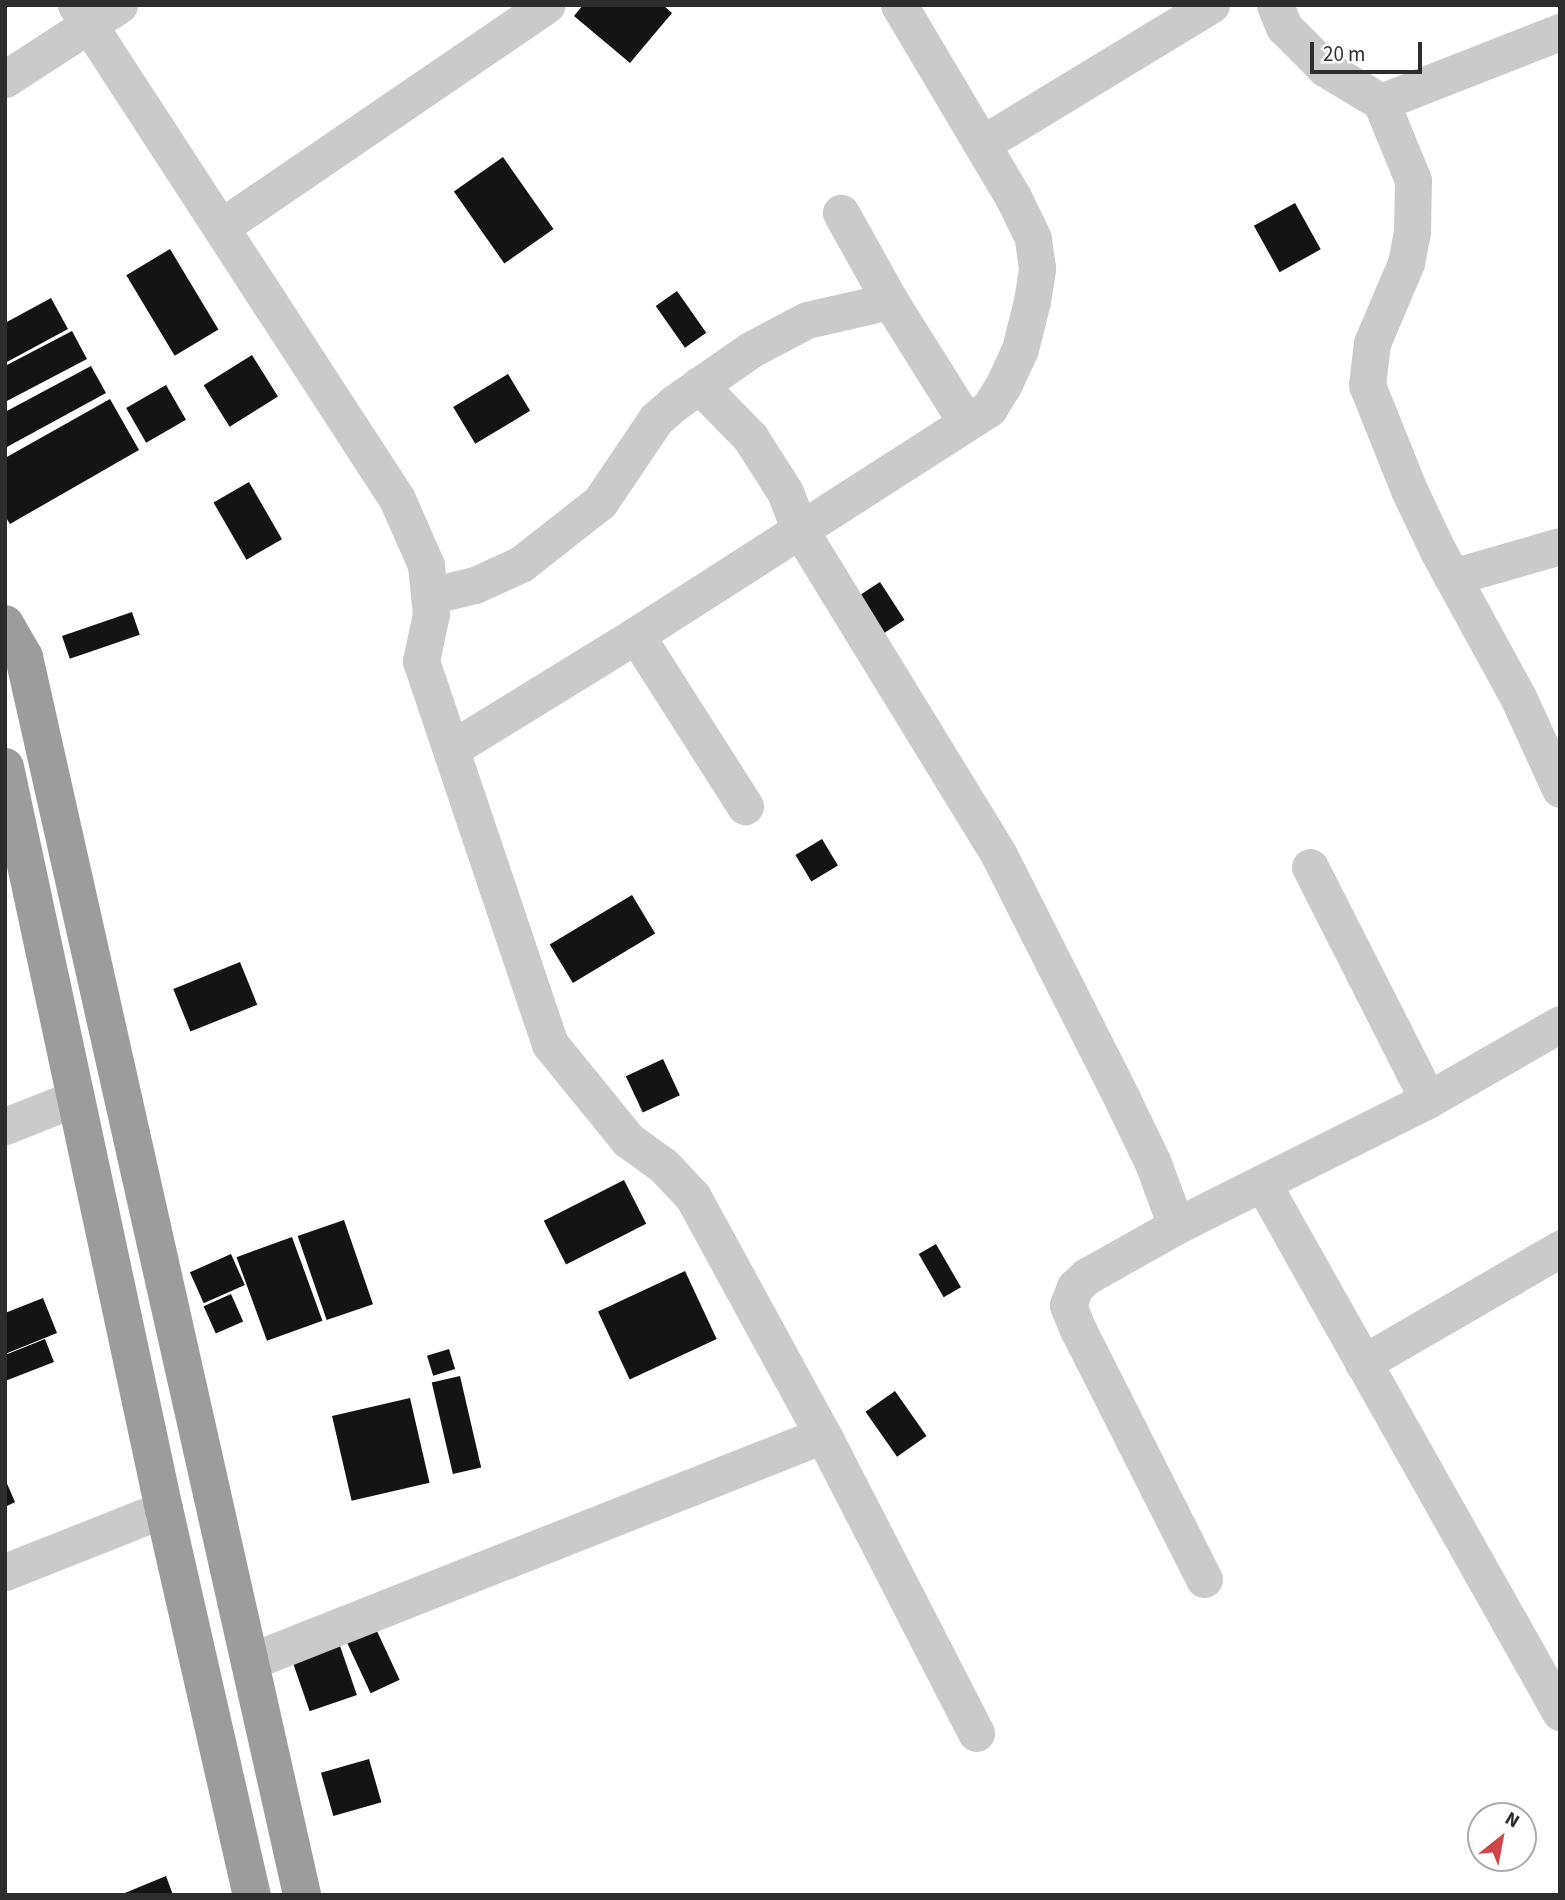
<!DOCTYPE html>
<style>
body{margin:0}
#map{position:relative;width:1565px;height:1900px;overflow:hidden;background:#fff;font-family:"Source Sans 3",sans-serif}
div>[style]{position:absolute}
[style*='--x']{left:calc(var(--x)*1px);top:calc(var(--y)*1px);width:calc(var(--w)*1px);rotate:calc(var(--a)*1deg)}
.building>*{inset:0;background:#141414;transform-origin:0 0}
.minor>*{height:37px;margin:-18.5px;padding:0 18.5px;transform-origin:18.5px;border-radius:18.5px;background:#cacaca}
.trunk>*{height:38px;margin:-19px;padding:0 19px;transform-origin:19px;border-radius:19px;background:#9c9c9c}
span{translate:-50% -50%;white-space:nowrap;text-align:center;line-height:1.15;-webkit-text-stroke:7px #fff;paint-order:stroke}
.frame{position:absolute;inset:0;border:7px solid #2d2d2d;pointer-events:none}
.north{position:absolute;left:1467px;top:1802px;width:70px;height:70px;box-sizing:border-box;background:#fff;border:2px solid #ababab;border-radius:50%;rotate:31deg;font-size:19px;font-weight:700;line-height:28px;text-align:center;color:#2d2d2d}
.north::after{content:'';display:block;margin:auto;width:24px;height:32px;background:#ce464a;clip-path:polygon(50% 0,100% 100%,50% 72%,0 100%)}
.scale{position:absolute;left:1310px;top:42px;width:112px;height:32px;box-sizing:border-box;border:4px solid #2d2d2d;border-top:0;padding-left:9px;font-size:21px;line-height:24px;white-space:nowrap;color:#2d2d2d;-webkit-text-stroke:5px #fff;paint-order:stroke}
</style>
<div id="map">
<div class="building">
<i style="clip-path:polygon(583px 5px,663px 5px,672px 13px,630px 63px,574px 16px)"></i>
<i style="left:503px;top:157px;width:88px;height:60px;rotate:55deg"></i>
<i style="left:1295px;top:203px;width:53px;height:47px;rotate:61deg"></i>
<i style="left:170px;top:249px;width:94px;height:51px;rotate:59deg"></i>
<i style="left:677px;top:291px;width:51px;height:26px;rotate:55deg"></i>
<i style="clip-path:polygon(51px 298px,68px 329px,5px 363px,5px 323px)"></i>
<i style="clip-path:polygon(72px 331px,87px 359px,5px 402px,5px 366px)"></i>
<i style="left:252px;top:355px;width:49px;height:57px;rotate:58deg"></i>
<i style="clip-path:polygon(91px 366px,106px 393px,5px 448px,5px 412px)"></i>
<i style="left:508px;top:374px;width:43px;height:64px;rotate:59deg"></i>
<i style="left:166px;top:385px;width:40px;height:46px;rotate:60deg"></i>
<i style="clip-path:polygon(110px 399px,139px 450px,10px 524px,5px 516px,5px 458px)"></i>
<i style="left:249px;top:482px;width:66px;height:41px;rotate:60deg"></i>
<i style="left:880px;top:582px;width:45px;height:37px;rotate:57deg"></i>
<i style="left:132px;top:612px;width:24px;height:74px;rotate:71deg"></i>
<i style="left:822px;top:839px;width:31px;height:31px;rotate:59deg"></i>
<i style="left:632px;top:895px;width:45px;height:96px;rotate:59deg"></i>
<i style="left:240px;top:962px;width:46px;height:72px;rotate:68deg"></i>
<i style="left:663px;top:1059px;width:40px;height:41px;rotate:65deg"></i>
<i style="left:624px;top:1180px;width:49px;height:90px;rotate:63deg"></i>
<i style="left:344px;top:1220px;width:89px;height:49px;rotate:71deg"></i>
<i style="left:292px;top:1237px;width:89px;height:59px;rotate:70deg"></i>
<i style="left:936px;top:1244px;width:50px;height:20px;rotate:60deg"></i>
<i style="left:231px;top:1254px;width:34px;height:45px;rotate:66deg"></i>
<i style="left:685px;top:1271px;width:75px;height:96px;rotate:65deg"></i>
<i style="left:231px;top:1294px;width:30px;height:30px;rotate:66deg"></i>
<i style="clip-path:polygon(43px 1298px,57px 1333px,5px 1354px,5px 1313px)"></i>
<i style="clip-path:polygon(45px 1339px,54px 1362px,5px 1381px,5px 1355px)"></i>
<i style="left:449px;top:1349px;width:21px;height:23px;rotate:73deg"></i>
<i style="left:460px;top:1376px;width:94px;height:29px;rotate:77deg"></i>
<i style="left:895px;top:1391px;width:55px;height:36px;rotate:55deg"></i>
<i style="left:410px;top:1398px;width:87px;height:80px;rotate:77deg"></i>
<i style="clip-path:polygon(5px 1479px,15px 1502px,5px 1507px)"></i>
<i style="left:376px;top:1629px;width:56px;height:32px;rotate:65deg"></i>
<i style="left:339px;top:1643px;width:55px;height:50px;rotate:71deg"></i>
<i style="left:369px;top:1759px;width:45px;height:50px;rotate:74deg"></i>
<i style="clip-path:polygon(166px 1876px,173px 1895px,120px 1895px)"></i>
</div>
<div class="minor">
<i style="--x:76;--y:5;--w:589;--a:56.98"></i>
<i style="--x:397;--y:499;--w:72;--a:66.3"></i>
<i style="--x:426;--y:565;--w:49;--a:84.2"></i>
<i style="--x:431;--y:614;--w:48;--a:102"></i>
<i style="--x:421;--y:661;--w:404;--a:71.4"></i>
<i style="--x:550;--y:1044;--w:124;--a:50.9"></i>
<i style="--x:628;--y:1140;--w:44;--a:35.8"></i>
<i style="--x:664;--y:1166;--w:42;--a:46.9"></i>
<i style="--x:693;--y:1197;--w:271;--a:61.4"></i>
<i style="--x:823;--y:1435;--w:335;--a:62.8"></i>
<i style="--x:1275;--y:5;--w:24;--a:68"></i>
<i style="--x:1284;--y:27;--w:59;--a:45"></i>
<i style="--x:1326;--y:69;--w:64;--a:31"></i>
<i style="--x:1381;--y:102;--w:84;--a:67.7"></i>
<i style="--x:1413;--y:180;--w:52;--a:91.1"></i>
<i style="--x:1412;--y:232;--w:32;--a:101"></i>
<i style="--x:1406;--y:263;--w:87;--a:113"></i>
<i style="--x:1372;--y:343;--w:42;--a:96.8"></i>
<i style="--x:1367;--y:385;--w:113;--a:68.2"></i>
<i style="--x:1409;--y:490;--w:68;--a:64.6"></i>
<i style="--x:1438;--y:551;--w:166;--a:61.3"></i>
<i style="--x:1518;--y:697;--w:101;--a:65.5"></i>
<i style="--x:5;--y:79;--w:136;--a:-33"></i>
<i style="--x:1381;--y:102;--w:192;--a:-21.4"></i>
<i style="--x:982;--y:144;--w:268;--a:-31.3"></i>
<i style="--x:221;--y:227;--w:394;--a:-34.3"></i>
<i style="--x:890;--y:301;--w:143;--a:57.9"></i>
<i style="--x:699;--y:385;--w:73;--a:45.6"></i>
<i style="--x:750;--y:437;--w:65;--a:57.5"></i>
<i style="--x:785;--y:492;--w:41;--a:68.5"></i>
<i style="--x:800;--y:530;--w:381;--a:58.5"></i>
<i style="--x:999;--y:855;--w:275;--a:63.2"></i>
<i style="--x:1123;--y:1101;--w:69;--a:64.2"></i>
<i style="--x:1153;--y:1163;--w:67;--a:69.9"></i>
<i style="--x:1452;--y:577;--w:112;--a:-16"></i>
<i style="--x:429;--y:596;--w:47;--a:-13.4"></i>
<i style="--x:475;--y:585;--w:51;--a:-24.5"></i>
<i style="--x:521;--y:564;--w:100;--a:-38.1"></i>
<i style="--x:600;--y:502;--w:100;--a:-56"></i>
<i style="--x:656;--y:419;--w:23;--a:-41"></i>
<i style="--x:673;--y:404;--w:94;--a:-35"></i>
<i style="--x:750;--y:350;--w:64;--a:-27.8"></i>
<i style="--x:807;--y:320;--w:85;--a:-12.9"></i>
<i style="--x:890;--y:301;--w:101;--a:-119.1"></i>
<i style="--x:636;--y:635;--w:203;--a:57.5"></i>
<i style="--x:451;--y:749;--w:217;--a:-31.6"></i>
<i style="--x:636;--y:635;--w:420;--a:-32.7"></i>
<i style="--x:989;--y:408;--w:26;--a:-58"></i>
<i style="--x:1003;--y:386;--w:41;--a:-65.3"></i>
<i style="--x:1020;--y:349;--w:49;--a:-76"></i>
<i style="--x:1032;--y:301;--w:33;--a:-81"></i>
<i style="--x:1037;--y:268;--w:30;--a:-98"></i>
<i style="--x:1033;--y:238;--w:46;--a:-116"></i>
<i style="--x:1013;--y:197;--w:223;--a:-120.7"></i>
<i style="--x:1310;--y:867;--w:261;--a:63.1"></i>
<i style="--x:5;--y:1126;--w:76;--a:-21.5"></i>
<i style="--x:1263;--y:1184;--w:606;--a:60.64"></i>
<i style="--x:1363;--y:1363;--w:228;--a:-30.1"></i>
<i style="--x:5;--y:1572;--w:171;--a:-21.6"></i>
<i style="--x:1204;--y:1579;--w:279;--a:-116.8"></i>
<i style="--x:1078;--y:1330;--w:27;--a:-112"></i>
<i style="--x:1068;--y:1305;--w:19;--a:-69"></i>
<i style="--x:1075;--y:1287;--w:16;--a:-43"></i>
<i style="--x:1087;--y:1276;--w:102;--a:-29.3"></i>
<i style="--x:1176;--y:1226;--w:277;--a:-26.6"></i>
<i style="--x:1424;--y:1102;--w:157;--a:-29.8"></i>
<i style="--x:249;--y:1662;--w:617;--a:-21.58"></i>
</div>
<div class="trunk">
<i style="--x:5;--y:624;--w:38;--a:60"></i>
<i style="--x:24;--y:657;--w:1269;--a:77.34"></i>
<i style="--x:5;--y:767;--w:759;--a:77.91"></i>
<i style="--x:164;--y:1509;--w:396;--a:77.2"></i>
</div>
<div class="frame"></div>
<div class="north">N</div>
<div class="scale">20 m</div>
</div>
